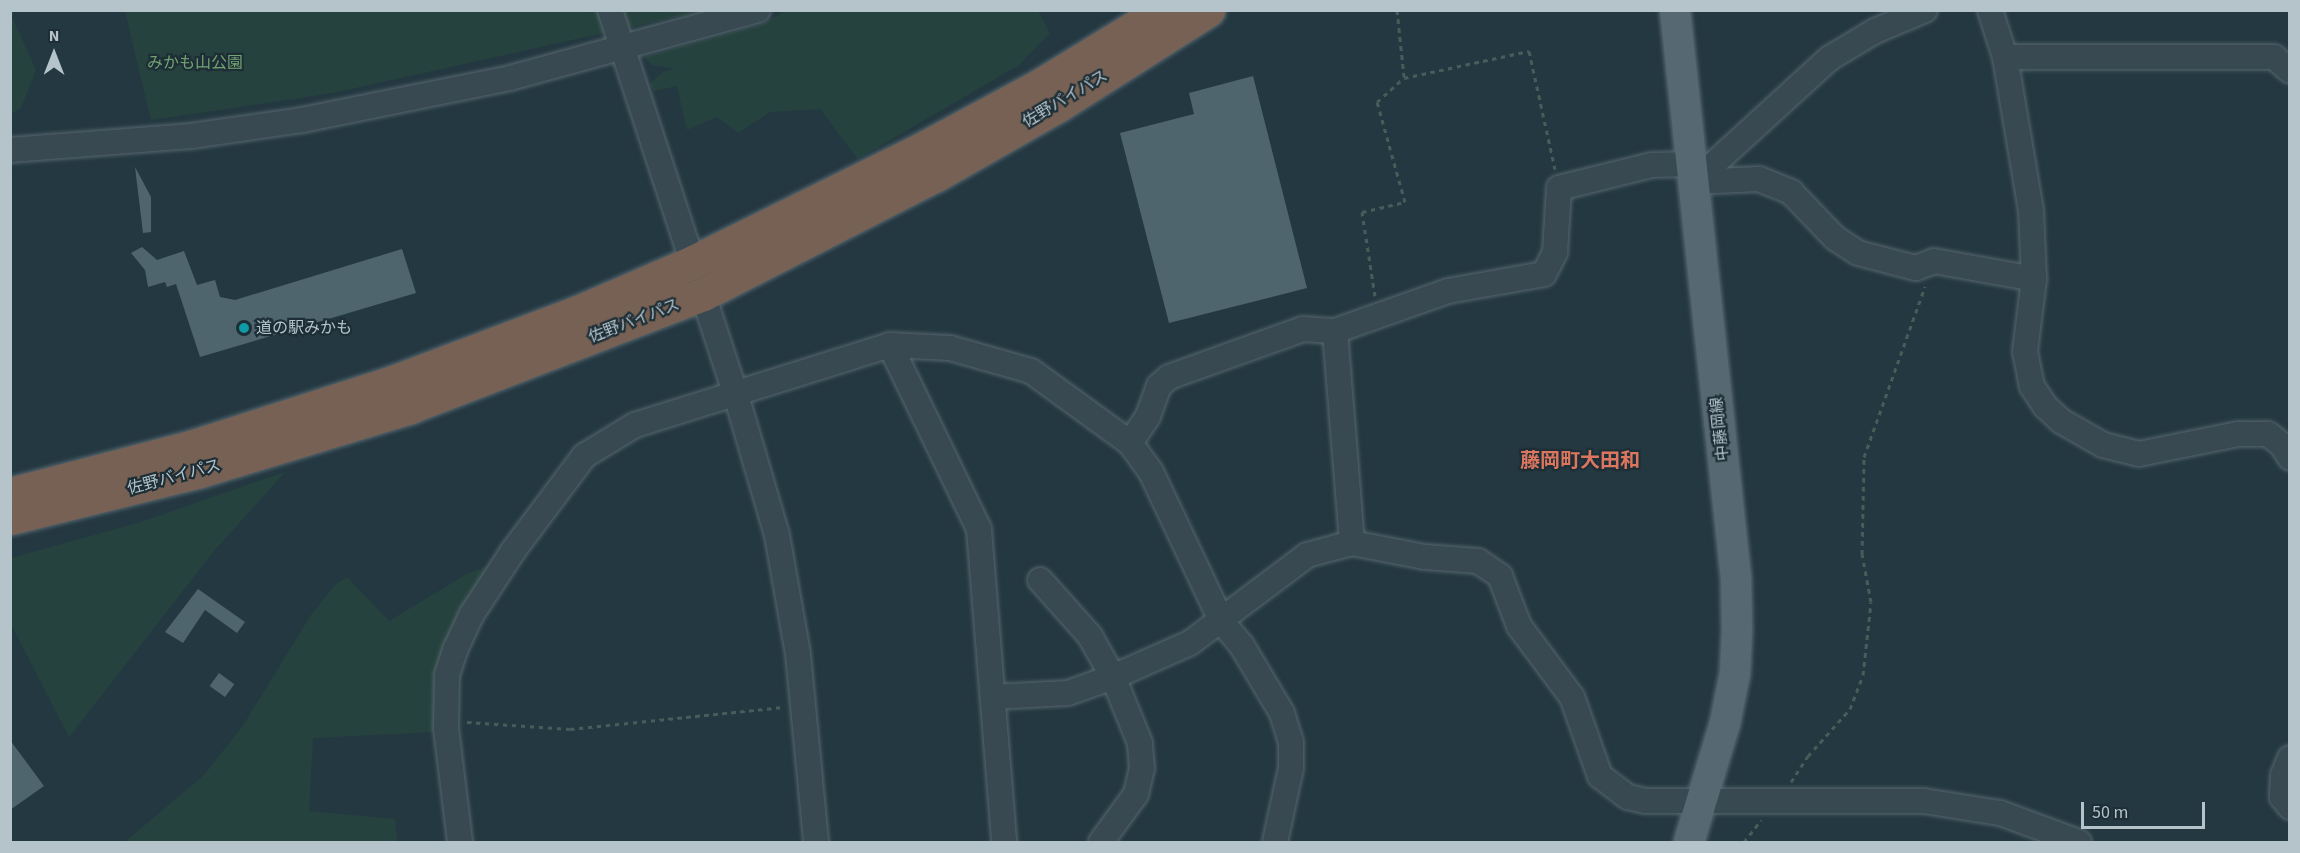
<!DOCTYPE html>
<meta charset="utf-8">
<style>
body{margin:0}
#map{position:relative;width:2300px;height:853px;overflow:hidden;background:#243841;font-family:"Source Sans 3","Noto Sans JP",sans-serif}
div>[style]{position:absolute}
[style*='--x']{left:calc(var(--x)*1px);top:calc(var(--y)*1px);width:calc(var(--w)*1px);rotate:calc(var(--a)*1deg)}
.green>*{inset:0;background:#26423e}
.building>*{inset:0;background:#4f656e;transform-origin:0 0}
.path>*{height:3px;margin-top:-1.5px;transform-origin:0;background:repeating-linear-gradient(90deg,#445e5a 0 4.5px,transparent 0 9px)}
.roads{filter:drop-shadow(0 0 2px #56666e) drop-shadow(0 0 2px #56666e)}
.minor>*{height:24px;margin:-12px;padding:0 12px;transform-origin:12px;border-radius:12px;background:#384951}
.major>*{height:30px;margin:-15px;padding:0 15px;transform-origin:15px;border-radius:15px;background:#566871}
.highway>*{height:33px;margin:-16.5px;padding:0 16.5px;transform-origin:16.5px;border-radius:16.5px;background:#776154}
.dots>*{width:16px;height:16px;translate:-50% -50%;box-sizing:border-box;border:3px solid #1d2e36;border-radius:50%}
span{translate:-50% -50%;white-space:nowrap;text-align:center;line-height:1.15;-webkit-text-stroke:4.5px #1d2e36;paint-order:stroke}
.park-label{font-size:16px;color:#72a371}
.street-label{font-size:16px;color:#b5c3cb}
.poi-label{font-size:16px;color:#b5c3cb}
.left{translate:0 -50%;text-align:left}
.quarter-label{font-size:20px;color:#dc765f;font-weight:700}
.frame{position:absolute;inset:0;border:12px solid #b5c3cb;pointer-events:none}
.north{position:absolute;left:24px;top:24px;width:60px;height:60px;-webkit-text-stroke:4px #1d2e36;paint-order:stroke;rotate:0deg;font-size:16px;font-weight:700;line-height:24px;text-align:center;color:#b5c3cb}
.north::after{content:'';display:block;margin:auto;width:21px;height:27px;background:#b5c3cb;clip-path:polygon(50% 0,100% 100%,50% 72%,0 100%)}
.scale{position:absolute;left:2081px;top:802px;width:124px;height:27px;box-sizing:border-box;border:3px solid #b5c3cb;border-top:0;padding-left:8px;font-size:18px;line-height:21px;white-space:nowrap;color:#b5c3cb;-webkit-text-stroke:4px #1d2e36;paint-order:stroke}
</style>
<div id="map">
<div class="green">
<i style="clip-path:polygon(15px 10px,12px 17px,36px 70px,21px 108px,11px 114px,10px 11px)"></i>
<i style="clip-path:polygon(125px 11px,703px 11px,333px 93px,151px 120px)"></i>
<i style="clip-path:polygon(786px 11px,1038px 11px,1050px 33px,1019px 65px,858px 159px,820px 109px,770px 112px,738px 133px,717px 117px,687px 130px,677px 86px,654px 91px,649px 84px,663px 72px,675px 69px,652px 65px,644px 57px,762px 24px)"></i>
<i style="clip-path:polygon(285px 472px,214px 551px,69px 737px,11px 624px,11px 558px,141px 522px)"></i>
<i style="clip-path:polygon(500px 561px,462px 622px,454px 731px,313px 738px,309px 811px,395px 819px,397px 842px,125px 842px,204px 775px,242px 727px,311px 615px,335px 585px,347px 577px,389px 621px,467px 574px)"></i>
</div>
<div class="building">
<i style="clip-path:polygon(1253px 76px,1307px 288px,1169px 323px,1120px 133px,1194px 114px,1189px 93px)"></i>
<i style="clip-path:polygon(135px 167px,151px 197px,151px 232px,143px 233px)"></i>
<i style="clip-path:polygon(142px 247px,157px 260px,184px 251px,197px 285px,215px 280px,220px 297px,235px 300px,402px 249px,416px 293px,200px 357px,176px 284px,167px 287px,165px 282px,148px 287px,145px 270px,131px 253px)"></i>
<i style="clip-path:polygon(198px 589px,245px 622px,237px 633px,205px 610px,183px 643px,165px 632px)"></i>
<i style="left:219px;top:673px;width:19px;height:16px;rotate:36deg"></i>
<i style="clip-path:polygon(10px 740px,44px 786px,10px 810px)"></i>
</div>
<div class="path">
<i style="--x:1397;--y:10;--w:67;--a:84"></i>
<i style="--x:1375;--y:296;--w:85;--a:-98.8"></i>
<i style="--x:1362;--y:212;--w:44;--a:-13.1"></i>
<i style="--x:1405;--y:202;--w:104;--a:-105.6"></i>
<i style="--x:1377;--y:102;--w:36;--a:-42"></i>
<i style="--x:1404;--y:78;--w:128;--a:-12.2"></i>
<i style="--x:1529;--y:51;--w:121;--a:77.6"></i>
<i style="--x:467;--y:722;--w:103;--a:3.9"></i>
<i style="--x:570;--y:729;--w:214;--a:-5.9"></i>
<i style="--x:1791;--y:782;--w:31;--a:-57"></i>
<i style="--x:1808;--y:756;--w:63;--a:-48.2"></i>
<i style="--x:1850;--y:709;--w:36;--a:-69"></i>
<i style="--x:1863;--y:675;--w:73;--a:-83.7"></i>
<i style="--x:1871;--y:602;--w:49;--a:-100.6"></i>
<i style="--x:1862;--y:554;--w:97;--a:-88.8"></i>
<i style="--x:1864;--y:457;--w:181;--a:-70.3"></i>
<i style="--x:1744;--y:842;--w:28;--a:-52"></i>
</div>
<div class="roads">
<div class="minor">
<i style="--x:610;--y:10;--w:405;--a:71.9"></i>
<i style="--x:736;--y:395;--w:146;--a:73.7"></i>
<i style="--x:777;--y:535;--w:121;--a:80"></i>
<i style="--x:798;--y:654;--w:189;--a:84.5"></i>
<i style="--x:1990;--y:10;--w:49;--a:72.3"></i>
<i style="--x:2005;--y:57;--w:155;--a:80.4"></i>
<i style="--x:2031;--y:210;--w:69;--a:87.5"></i>
<i style="--x:2034;--y:279;--w:73;--a:97.1"></i>
<i style="--x:2025;--y:351;--w:36;--a:79"></i>
<i style="--x:2032;--y:386;--w:24;--a:57"></i>
<i style="--x:2045;--y:406;--w:22;--a:43"></i>
<i style="--x:2061;--y:421;--w:48;--a:29.7"></i>
<i style="--x:2103;--y:445;--w:37;--a:14"></i>
<i style="--x:2139;--y:454;--w:101;--a:-11.4"></i>
<i style="--x:2238;--y:434;--w:30;--a:0"></i>
<i style="--x:2268;--y:434;--w:18;--a:38"></i>
<i style="--x:2282;--y:445;--w:15;--a:58"></i>
<i style="--x:2005;--y:57;--w:269;--a:0"></i>
<i style="--x:2274;--y:57;--w:21;--a:41"></i>
<i style="--x:10;--y:150;--w:182;--a:-4.4"></i>
<i style="--x:191;--y:136;--w:112;--a:-8.2"></i>
<i style="--x:302;--y:120;--w:212;--a:-11.4"></i>
<i style="--x:510;--y:78;--w:257;--a:-15.3"></i>
<i style="--x:1694;--y:182;--w:65;--a:-2.6"></i>
<i style="--x:1759;--y:179;--w:35;--a:22"></i>
<i style="--x:1791;--y:192;--w:64;--a:46.3"></i>
<i style="--x:1835;--y:238;--w:27;--a:33"></i>
<i style="--x:1858;--y:253;--w:60;--a:14.5"></i>
<i style="--x:1916;--y:268;--w:19;--a:-21"></i>
<i style="--x:1934;--y:261;--w:102;--a:10.2"></i>
<i style="--x:1694;--y:182;--w:184;--a:-42.4"></i>
<i style="--x:1830;--y:58;--w:52;--a:-31"></i>
<i style="--x:1875;--y:31;--w:54;--a:-22.8"></i>
<i style="--x:1335;--y:331;--w:213;--a:85.4"></i>
<i style="--x:890;--y:345;--w:204;--a:64.2"></i>
<i style="--x:979;--y:529;--w:314;--a:85.4"></i>
<i style="--x:1130;--y:443;--w:32;--a:-56"></i>
<i style="--x:1148;--y:416;--w:32;--a:-70"></i>
<i style="--x:1159;--y:386;--w:13;--a:-42"></i>
<i style="--x:1169;--y:377;--w:142;--a:-19.7"></i>
<i style="--x:1303;--y:329;--w:32;--a:4"></i>
<i style="--x:1335;--y:331;--w:120;--a:-19.5"></i>
<i style="--x:1448;--y:291;--w:97;--a:-10"></i>
<i style="--x:1544;--y:274;--w:25;--a:-63"></i>
<i style="--x:1555;--y:252;--w:64;--a:-86.4"></i>
<i style="--x:1559;--y:188;--w:96;--a:-13.9"></i>
<i style="--x:1652;--y:165;--w:40;--a:-1.4"></i>
<i style="--x:993;--y:697;--w:75;--a:-3.1"></i>
<i style="--x:1068;--y:693;--w:48;--a:-19.6"></i>
<i style="--x:1113;--y:677;--w:47;--a:-119.3"></i>
<i style="--x:1090;--y:636;--w:75;--a:-131.8"></i>
<i style="--x:2290;--y:758;--w:18;--a:112"></i>
<i style="--x:2283;--y:775;--w:22;--a:93"></i>
<i style="--x:2282;--y:797;--w:13;--a:51"></i>
<i style="--x:460;--y:842;--w:115;--a:-97"></i>
<i style="--x:446;--y:728;--w:53;--a:-88.9"></i>
<i style="--x:447;--y:675;--w:26;--a:-72"></i>
<i style="--x:455;--y:650;--w:40;--a:-65"></i>
<i style="--x:472;--y:614;--w:75;--a:-56.9"></i>
<i style="--x:513;--y:551;--w:119;--a:-53.2"></i>
<i style="--x:584;--y:456;--w:60;--a:-31.3"></i>
<i style="--x:635;--y:425;--w:267;--a:-17.4"></i>
<i style="--x:890;--y:345;--w:60;--a:2.9"></i>
<i style="--x:950;--y:348;--w:84;--a:15.9"></i>
<i style="--x:1031;--y:371;--w:122;--a:36"></i>
<i style="--x:1130;--y:443;--w:36;--a:54"></i>
<i style="--x:1151;--y:472;--w:166;--a:64.7"></i>
<i style="--x:1222;--y:622;--w:31;--a:50"></i>
<i style="--x:1242;--y:646;--w:78;--a:59.2"></i>
<i style="--x:1282;--y:713;--w:30;--a:73"></i>
<i style="--x:1291;--y:742;--w:26;--a:90"></i>
<i style="--x:1291;--y:768;--w:76;--a:102.2"></i>
<i style="--x:1101;--y:842;--w:59;--a:-53.9"></i>
<i style="--x:1136;--y:794;--w:27;--a:-77"></i>
<i style="--x:1142;--y:768;--w:25;--a:-95"></i>
<i style="--x:1140;--y:743;--w:71;--a:-112.2"></i>
<i style="--x:1113;--y:677;--w:84;--a:-23.8"></i>
<i style="--x:1190;--y:643;--w:146;--a:-36.9"></i>
<i style="--x:1307;--y:555;--w:47;--a:-14.9"></i>
<i style="--x:1352;--y:543;--w:74;--a:10.9"></i>
<i style="--x:1425;--y:557;--w:53;--a:4.3"></i>
<i style="--x:1478;--y:561;--w:27;--a:34"></i>
<i style="--x:1500;--y:576;--w:53;--a:69.2"></i>
<i style="--x:1519;--y:626;--w:89;--a:53.3"></i>
<i style="--x:1572;--y:697;--w:84;--a:70.5"></i>
<i style="--x:1600;--y:776;--w:35;--a:37"></i>
<i style="--x:1628;--y:797;--w:18;--a:13"></i>
<i style="--x:1646;--y:801;--w:278;--a:0"></i>
<i style="--x:1924;--y:801;--w:77;--a:9"></i>
<i style="--x:2000;--y:813;--w:84;--a:20.2"></i>
</div>
<div class="major">
<i style="--x:1675;--y:10;--w:571;--a:83.87"></i>
<i style="--x:1736;--y:578;--w:53;--a:88.9"></i>
<i style="--x:1737;--y:631;--w:42;--a:92.7"></i>
<i style="--x:1735;--y:673;--w:51;--a:101.3"></i>
<i style="--x:1725;--y:723;--w:124;--a:106.8"></i>
</div>
<div class="highway">
<i style="--x:10;--y:494;--w:190;--a:-14.6"></i>
<i style="--x:194;--y:446;--w:206;--a:-17.8"></i>
<i style="--x:390;--y:383;--w:201;--a:-20.7"></i>
<i style="--x:578;--y:312;--w:125;--a:-23.5"></i>
<i style="--x:693;--y:262;--w:255;--a:-26.3"></i>
<i style="--x:922;--y:149;--w:133;--a:-28.3"></i>
<i style="--x:1039;--y:86;--w:145;--a:-31.5"></i>
<i style="--x:10;--y:518;--w:196;--a:-13.9"></i>
<i style="--x:200;--y:471;--w:220;--a:-16.9"></i>
<i style="--x:410;--y:407;--w:314;--a:-21.1"></i>
<i style="--x:703;--y:294;--w:262;--a:-27.1"></i>
<i style="--x:936;--y:175;--w:139;--a:-29.7"></i>
<i style="--x:1057;--y:106;--w:179;--a:-32.4"></i>
</div>
</div>
<div class="dots">
<i style="left:244px;top:328px;background:#0f9aa8"></i>
</div>
<div class="park-label">
<span style="left:195px;top:63px">みかも山公園</span>
</div>
<div class="street-label">
<span style="left:1065px;top:99px;rotate:-31deg">佐野バイパス</span>
<span style="left:634px;top:321px;rotate:-21deg">佐野バイパス</span>
<span style="left:1720px;top:429px;rotate:-96deg">中藤岡線</span>
<span style="left:174px;top:477px;rotate:-15deg">佐野バイパス</span>
</div>
<div class="poi-label">
<span class="left" style="left:256px;top:328px">道の駅みかも</span>
</div>
<div class="quarter-label">
<span style="left:1580px;top:461px">藤岡町大田和</span>
</div>
<div class="frame"></div>
<div class="north">N</div>
<div class="scale">50 m</div>
</div>
